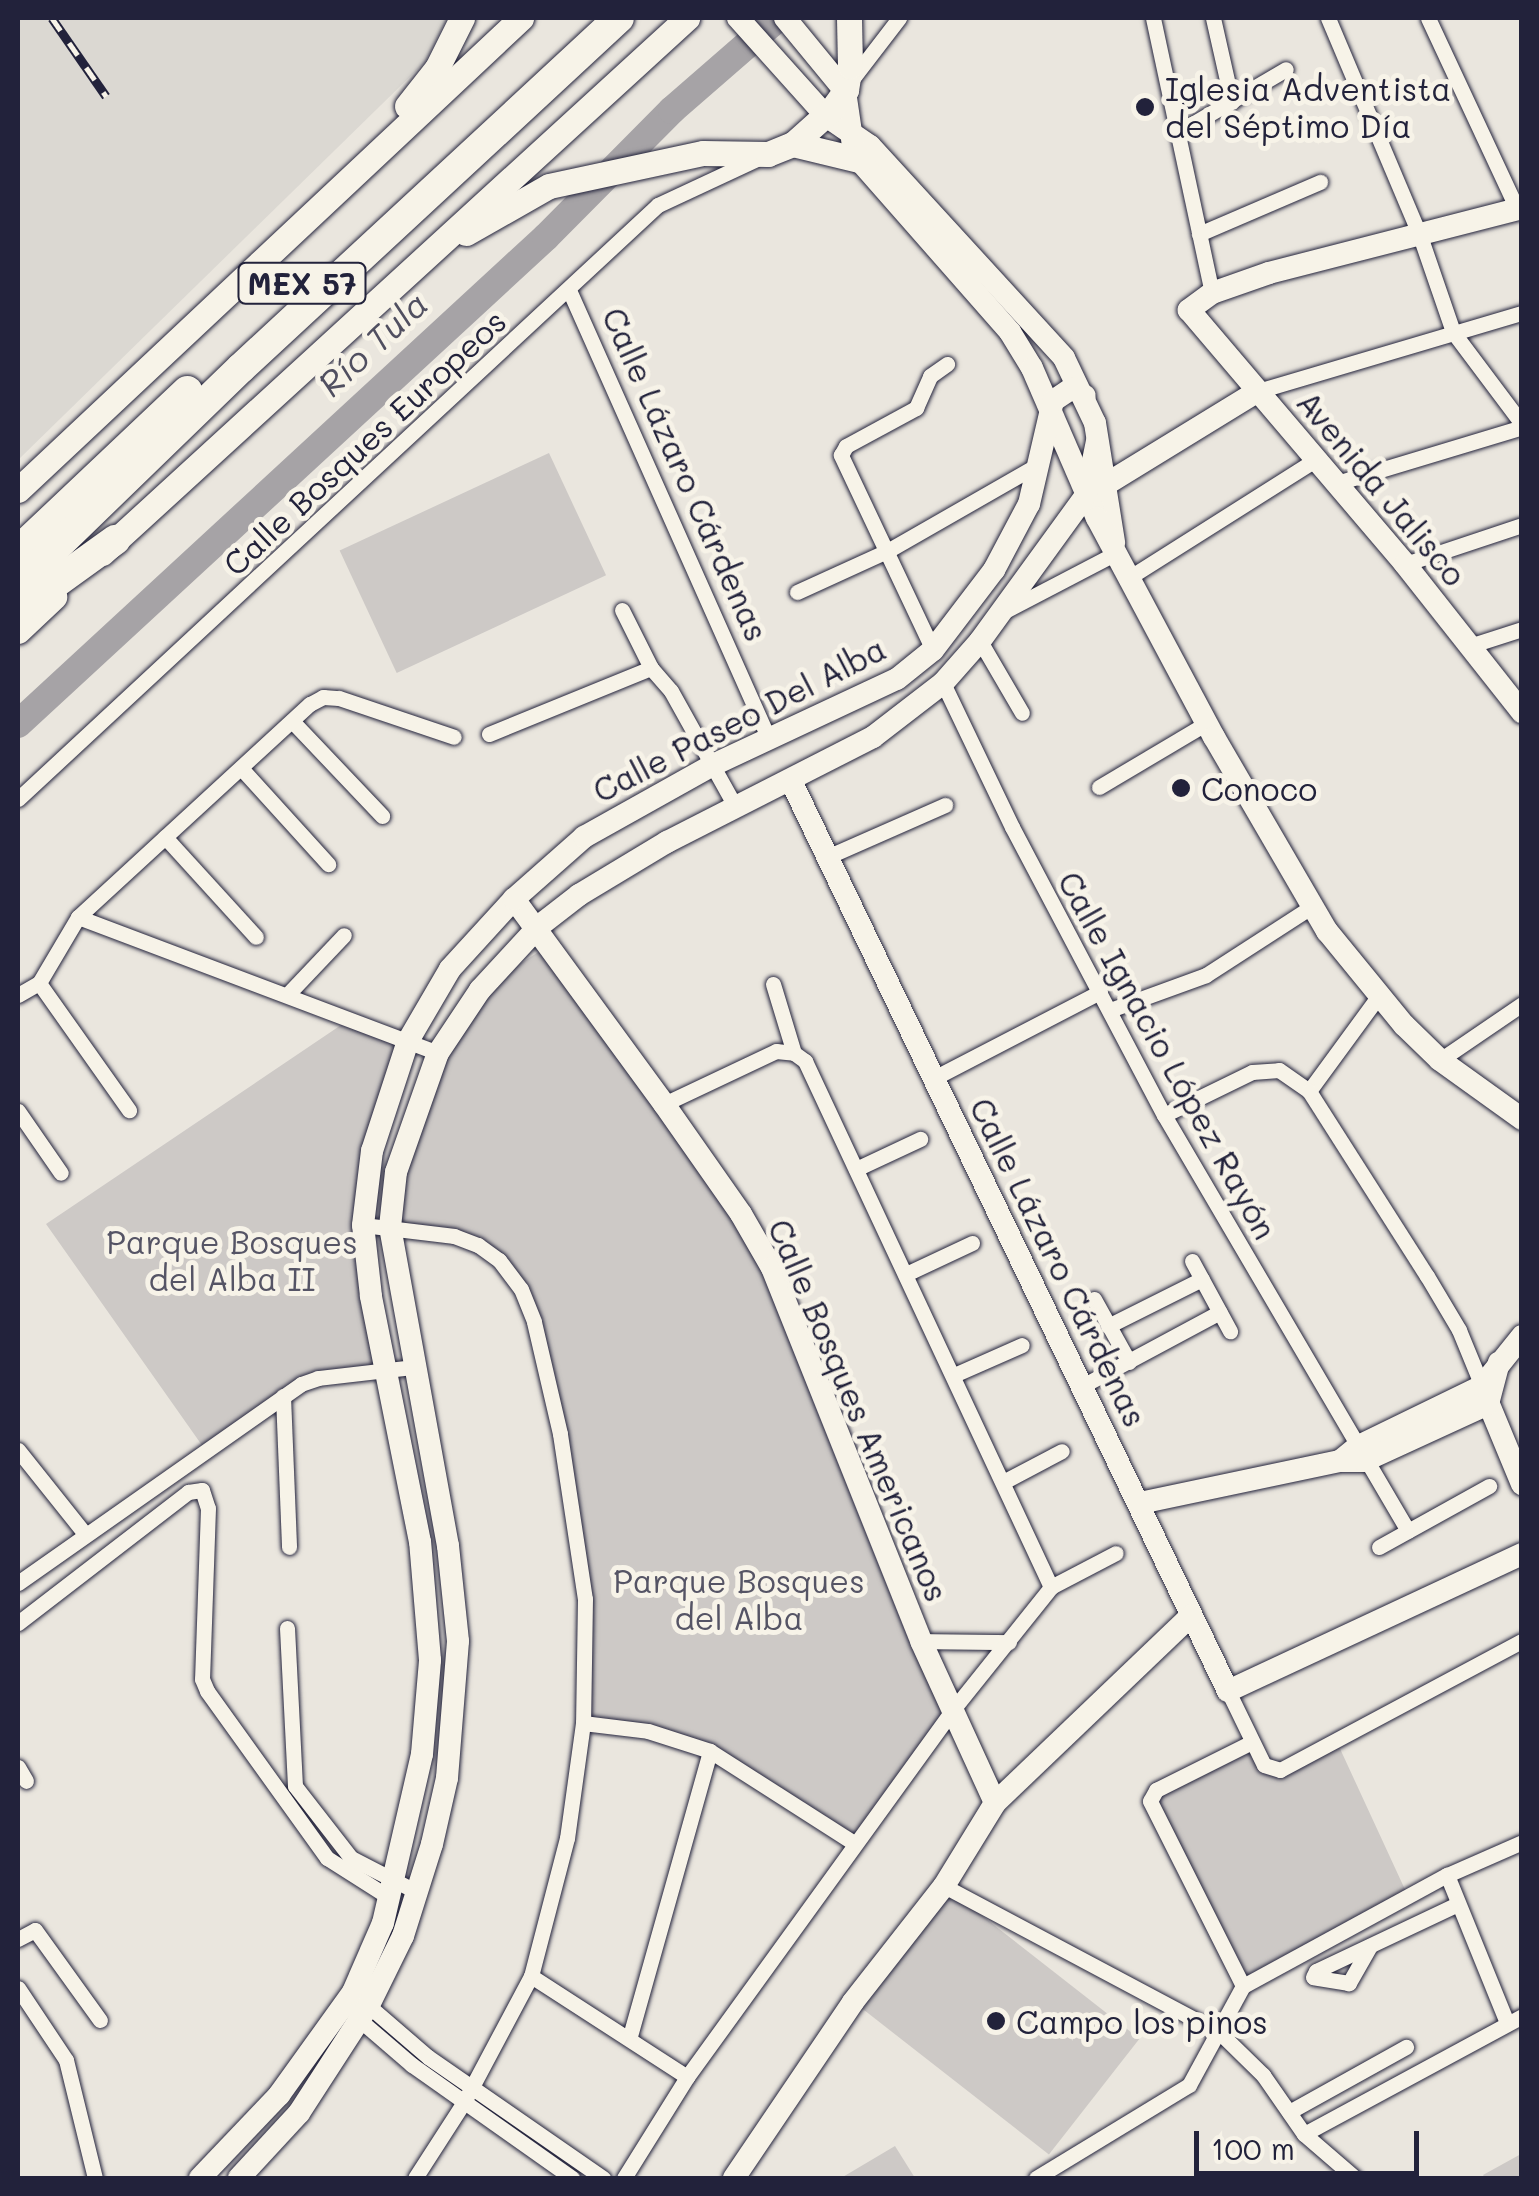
<!DOCTYPE html>
<meta charset="utf-8">
<style>
body{margin:0}
#map{position:relative;width:1539px;height:2196px;overflow:hidden;background:#eae6de;font-family:Mali,sans-serif}
div>[style]{position:absolute}
[style*='--x']{left:calc(var(--x)*1px);top:calc(var(--y)*1px);width:calc(var(--w)*1px);rotate:calc(var(--a)*1deg)}
.built>*{inset:0;background:#dbd8d2}
.green>*{inset:0;background:#cdc9c6;transform-origin:0 0}
.river>*{height:28px;margin:-14px;padding:0 14px;transform-origin:14px;border-radius:14px;background:#a6a3a6}
.roads{filter:drop-shadow(0 0 2px #22223b) drop-shadow(0 0 2px #22223b)}
.street>*{height:15px;margin:-7.5px;padding:0 7.5px;transform-origin:7.5px;border-radius:7.5px;background:#f7f3e8}
.secondary>*{height:22px;margin:-11px;padding:0 11px;transform-origin:11px;border-radius:11px;background:#f7f3e8}
.primary>*{height:25px;margin:-12.5px;padding:0 12.5px;transform-origin:12.5px;border-radius:12.5px;background:#f7f3e8}
.highway>*{height:30px;margin:-15px;padding:0 15px;transform-origin:15px;border-radius:15px;background:#f7f3e8}
.rail>*{height:9px;margin-top:-4.5px;transform-origin:0;background:repeating-linear-gradient(90deg,#f7f3e8 0 15px,#22223b 0 30px);box-sizing:border-box;border-block:2px solid #22223b}
.dots>*{width:28px;height:28px;translate:-50% -50%;box-sizing:border-box;border:5px solid #f7f3e8;border-radius:50%}
span{translate:-50% -50%;white-space:nowrap;text-align:center;line-height:1.15;-webkit-text-stroke:10px #f7f3e8;paint-order:stroke}
.shield-label span{padding:2px 8px;background:#f7f3e8;border:2px solid;border-radius:8px;-webkit-text-stroke-width:0}
.shield-label{font-size:30px;color:#22223b;font-weight:700}
.poi-label{font-size:32px;color:#22223b}
.left{translate:0 -50%;text-align:left}
.street-label{font-size:32px;color:#22223b}
.park-label{font-size:32px;color:#555465}
.water-label{font-size:35px;color:#504f60;font-style:italic}
.frame{position:absolute;inset:0;border:20px solid #22223b;pointer-events:none}
.scale{position:absolute;left:1194px;top:2131px;width:225px;height:45px;box-sizing:border-box;border:5px solid #22223b;border-top:0;padding-left:12px;font-size:30px;line-height:35px;white-space:nowrap;color:#22223b;-webkit-text-stroke:8px #f7f3e8;paint-order:stroke}
</style>
<div id="map">
<div class="built">
<i style="clip-path:polygon(18px 18px,447px 18px,425px 62px,18px 460px)"></i>
</div>
<div class="green">
<i style="left:549px;top:453px;width:135px;height:231px;rotate:65deg"></i>
<i style="clip-path:polygon(546px 947px,741px 1214px,951px 1712px,854px 1843px,710px 1751px,583px 1723px,585px 1599px,560px 1434px,521px 1289px,478px 1245px,390px 1227px,438px 1053px,480px 990px)"></i>
<i style="clip-path:polygon(350px 1019px,408px 1041px,363px 1225px,385px 1371px,318px 1378px,206px 1451px,46px 1224px)"></i>
<i style="clip-path:polygon(1336px 1740px,1408px 1896px,1243px 1986px,1150px 1796px,1252px 1742px,1271px 1770px)"></i>
<i style="left:944px;top:1886px;width:248px;height:147px;rotate:38deg"></i>
<i style="clip-path:polygon(895px 2146px,915px 2178px,841px 2178px)"></i>
<i style="clip-path:polygon(1521px 2154px,1521px 2178px,1485px 2178px,1483px 2175px)"></i>
</div>
<div class="river">
<i style="--x:18;--y:724;--w:718;--a:-42.69"></i>
<i style="--x:546;--y:237;--w:179;--a:-45.2"></i>
<i style="--x:672;--y:110;--w:140;--a:-41"></i>
</div>
<div class="roads">
<div class="street">
<i style="--x:1153;--y:18;--w:281;--a:77.9"></i>
<i style="--x:1213;--y:18;--w:86;--a:77.3"></i>
<i style="--x:1328;--y:18;--w:233;--a:67.1"></i>
<i style="--x:1419;--y:233;--w:105;--a:71"></i>
<i style="--x:1453;--y:332;--w:115;--a:53.1"></i>
<i style="--x:1428;--y:18;--w:211;--a:65"></i>
<i style="--x:853;--y:78;--w:76;--a:-52.5"></i>
<i style="--x:1177;--y:133;--w:126;--a:-30.4"></i>
<i style="--x:1199;--y:234;--w:132;--a:-23.3"></i>
<i style="--x:569;--y:290;--w:492;--a:66"></i>
<i style="--x:1258;--y:391;--w:275;--a:-16.5"></i>
<i style="--x:1337;--y:483;--w:193;--a:-16.8"></i>
<i style="--x:1405;--y:564;--w:123;--a:-18.4"></i>
<i style="--x:1130;--y:577;--w:221;--a:-32.3"></i>
<i style="--x:797;--y:592;--w:101;--a:-24.5"></i>
<i style="--x:889;--y:550;--w:175;--a:-29.8"></i>
<i style="--x:622;--y:610;--w:65;--a:63.4"></i>
<i style="--x:651;--y:668;--w:30;--a:49"></i>
<i style="--x:671;--y:691;--w:134;--a:60.9"></i>
<i style="--x:1007;--y:610;--w:125;--a:-27.6"></i>
<i style="--x:980;--y:641;--w:83;--a:59.7"></i>
<i style="--x:1469;--y:646;--w:56;--a:-17.8"></i>
<i style="--x:933;--y:650;--w:216;--a:-115.3"></i>
<i style="--x:841;--y:455;--w:10;--a:-61"></i>
<i style="--x:846;--y:446;--w:80;--a:-28.5"></i>
<i style="--x:916;--y:408;--w:35;--a:-66"></i>
<i style="--x:930;--y:376;--w:21;--a:-35"></i>
<i style="--x:943;--y:683;--w:160;--a:64.4"></i>
<i style="--x:1012;--y:827;--w:326;--a:62.2"></i>
<i style="--x:1164;--y:1115;--w:482;--a:59.6"></i>
<i style="--x:292;--y:721;--w:131;--a:46.5"></i>
<i style="--x:489;--y:734;--w:175;--a:-22.2"></i>
<i style="--x:241;--y:768;--w:130;--a:47.8"></i>
<i style="--x:1099;--y:787;--w:126;--a:-30.7"></i>
<i style="--x:18;--y:799;--w:873;--a:-42.87"></i>
<i style="--x:658;--y:205;--w:111;--a:-25"></i>
<i style="--x:165;--y:837;--w:135;--a:47.7"></i>
<i style="--x:829;--y:856;--w:127;--a:-23.7"></i>
<i style="--x:78;--y:917;--w:385;--a:20.7"></i>
<i style="--x:39;--y:983;--w:156;--a:54.7"></i>
<i style="--x:773;--y:984;--w:72;--a:73.1"></i>
<i style="--x:288;--y:994;--w:81;--a:-46.5"></i>
<i style="--x:18;--y:995;--w:24;--a:-30"></i>
<i style="--x:39;--y:983;--w:77;--a:-59.4"></i>
<i style="--x:78;--y:917;--w:315;--a:-42.6"></i>
<i style="--x:310;--y:704;--w:15;--a:-28"></i>
<i style="--x:323;--y:697;--w:16;--a:4"></i>
<i style="--x:339;--y:698;--w:121;--a:18.7"></i>
<i style="--x:1110;--y:1010;--w:102;--a:-20"></i>
<i style="--x:1206;--y:975;--w:125;--a:-32.9"></i>
<i style="--x:1440;--y:1060;--w:99;--a:-34.3"></i>
<i style="--x:934;--y:1078;--w:187;--a:-27.4"></i>
<i style="--x:1309;--y:1091;--w:115;--a:-53.8"></i>
<i style="--x:664;--y:1104;--w:124;--a:-25.3"></i>
<i style="--x:776;--y:1051;--w:18;--a:6"></i>
<i style="--x:794;--y:1053;--w:14;--a:36"></i>
<i style="--x:805;--y:1061;--w:581;--a:64.94"></i>
<i style="--x:18;--y:1111;--w:75;--a:55.3"></i>
<i style="--x:1164;--y:1115;--w:98;--a:-26"></i>
<i style="--x:1252;--y:1072;--w:27;--a:-4"></i>
<i style="--x:1279;--y:1070;--w:37;--a:35"></i>
<i style="--x:1309;--y:1091;--w:219;--a:57.5"></i>
<i style="--x:1427;--y:1276;--w:63;--a:59.3"></i>
<i style="--x:1459;--y:1330;--w:61;--a:67.7"></i>
<i style="--x:856;--y:1169;--w:71;--a:-25.1"></i>
<i style="--x:363;--y:1225;--w:92;--a:6.9"></i>
<i style="--x:454;--y:1236;--w:26;--a:21"></i>
<i style="--x:478;--y:1245;--w:26;--a:36"></i>
<i style="--x:499;--y:1260;--w:36;--a:53"></i>
<i style="--x:521;--y:1289;--w:35;--a:68"></i>
<i style="--x:534;--y:1322;--w:115;--a:76.9"></i>
<i style="--x:560;--y:1434;--w:167;--a:81.4"></i>
<i style="--x:585;--y:1599;--w:124;--a:90.9"></i>
<i style="--x:583;--y:1723;--w:116;--a:97.9"></i>
<i style="--x:567;--y:1838;--w:143;--a:104.6"></i>
<i style="--x:531;--y:1976;--w:143;--a:118"></i>
<i style="--x:464;--y:2102;--w:90;--a:122.8"></i>
<i style="--x:1192;--y:1261;--w:80;--a:61.5"></i>
<i style="--x:906;--y:1274;--w:73;--a:-25.2"></i>
<i style="--x:1094;--y:1299;--w:72;--a:60.9"></i>
<i style="--x:1108;--y:1326;--w:105;--a:-26.6"></i>
<i style="--x:954;--y:1375;--w:74;--a:-23.8"></i>
<i style="--x:1084;--y:1385;--w:154;--a:-28.2"></i>
<i style="--x:283;--y:1396;--w:151;--a:87.7"></i>
<i style="--x:18;--y:1450;--w:107;--a:51.4"></i>
<i style="--x:1005;--y:1481;--w:64;--a:-27.8"></i>
<i style="--x:1379;--y:1547;--w:126;--a:-29"></i>
<i style="--x:18;--y:1583;--w:346;--a:-35.1"></i>
<i style="--x:301;--y:1384;--w:18;--a:-19"></i>
<i style="--x:318;--y:1378;--w:96;--a:-6.6"></i>
<i style="--x:18;--y:1623;--w:215;--a:-37.6"></i>
<i style="--x:188;--y:1492;--w:14;--a:-8"></i>
<i style="--x:202;--y:1490;--w:19;--a:72"></i>
<i style="--x:208;--y:1508;--w:171;--a:92"></i>
<i style="--x:202;--y:1679;--w:13;--a:67"></i>
<i style="--x:207;--y:1691;--w:206;--a:54.3"></i>
<i style="--x:327;--y:1858;--w:75;--a:32.4"></i>
<i style="--x:287;--y:1628;--w:158;--a:87.1"></i>
<i style="--x:295;--y:1786;--w:91;--a:52.1"></i>
<i style="--x:351;--y:1858;--w:74;--a:27.3"></i>
<i style="--x:921;--y:1641;--w:88;--a:0.7"></i>
<i style="--x:1228;--y:1691;--w:82;--a:64.1"></i>
<i style="--x:1264;--y:1765;--w:17;--a:17"></i>
<i style="--x:1280;--y:1770;--w:274;--a:-28.1"></i>
<i style="--x:583;--y:1723;--w:65;--a:7"></i>
<i style="--x:648;--y:1731;--w:65;--a:17.9"></i>
<i style="--x:710;--y:1751;--w:171;--a:32.6"></i>
<i style="--x:18;--y:1767;--w:16;--a:60"></i>
<i style="--x:1447;--y:1875;--w:160;--a:67.9"></i>
<i style="--x:944;--y:1886;--w:311;--a:28"></i>
<i style="--x:1219;--y:2032;--w:62;--a:44.3"></i>
<i style="--x:1263;--y:2075;--w:72;--a:55.2"></i>
<i style="--x:1304;--y:2134;--w:67;--a:40.8"></i>
<i style="--x:18;--y:1939;--w:19;--a:-28"></i>
<i style="--x:35;--y:1930;--w:111;--a:54.2"></i>
<i style="--x:1370;--y:1946;--w:43;--a:119.6"></i>
<i style="--x:1349;--y:1983;--w:36;--a:-171"></i>
<i style="--x:1313;--y:1977;--w:7;--a:-63"></i>
<i style="--x:1316;--y:1971;--w:157;--a:-25.3"></i>
<i style="--x:531;--y:1976;--w:186;--a:32.9"></i>
<i style="--x:1243;--y:1986;--w:207;--a:-116.7"></i>
<i style="--x:1150;--y:1801;--w:13;--a:-61"></i>
<i style="--x:1156;--y:1790;--w:107;--a:-26.6"></i>
<i style="--x:18;--y:1988;--w:87;--a:56.3"></i>
<i style="--x:66;--y:2060;--w:122;--a:76.2"></i>
<i style="--x:363;--y:2001;--w:86;--a:40.7"></i>
<i style="--x:428;--y:2057;--w:213;--a:34.7"></i>
<i style="--x:355;--y:2016;--w:75;--a:40.7"></i>
<i style="--x:412;--y:2065;--w:196;--a:35.2"></i>
<i style="--x:630;--y:2036;--w:296;--a:-74.3"></i>
<i style="--x:1289;--y:2112;--w:134;--a:-29.1"></i>
<i style="--x:1304;--y:2134;--w:248;--a:-28.4"></i>
<i style="--x:624;--y:2178;--w:119;--a:-58"></i>
<i style="--x:687;--y:2077;--w:450;--a:-54.1"></i>
<i style="--x:951;--y:1712;--w:160;--a:-51.3"></i>
<i style="--x:1051;--y:1587;--w:73;--a:-27.6"></i>
<i style="--x:1036;--y:2178;--w:179;--a:-31.3"></i>
<i style="--x:1189;--y:2085;--w:113;--a:-61.4"></i>
<i style="--x:1243;--y:1986;--w:232;--a:-28.6"></i>
<i style="--x:1447;--y:1875;--w:82;--a:-23.7"></i>
</div>
<div class="secondary">
<i style="--x:738;--y:18;--w:132;--a:48.1"></i>
<i style="--x:826;--y:116;--w:53;--a:34.3"></i>
<i style="--x:870;--y:146;--w:287;--a:47.5"></i>
<i style="--x:1064;--y:358;--w:72;--a:64.5"></i>
<i style="--x:1095;--y:423;--w:121;--a:80.9"></i>
<i style="--x:785;--y:18;--w:94;--a:50.6"></i>
<i style="--x:845;--y:91;--w:56;--a:81.7"></i>
<i style="--x:853;--y:146;--w:15;--a:67"></i>
<i style="--x:859;--y:160;--w:229;--a:48.7"></i>
<i style="--x:1010;--y:332;--w:42;--a:58.6"></i>
<i style="--x:1032;--y:368;--w:163;--a:66.6"></i>
<i style="--x:1097;--y:518;--w:248;--a:61.9"></i>
<i style="--x:1214;--y:737;--w:225;--a:59.8"></i>
<i style="--x:1327;--y:931;--w:122;--a:50.7"></i>
<i style="--x:1404;--y:1025;--w:50;--a:44.2"></i>
<i style="--x:1440;--y:1060;--w:101;--a:35.7"></i>
<i style="--x:1522;--y:208;--w:261;--a:165.6"></i>
<i style="--x:1269;--y:273;--w:60;--a:160.7"></i>
<i style="--x:1212;--y:293;--w:29;--a:144"></i>
<i style="--x:1189;--y:310;--w:333;--a:49.6"></i>
<i style="--x:1405;--y:564;--w:189;--a:51.7"></i>
<i style="--x:1095;--y:491;--w:191;--a:-31.5"></i>
<i style="--x:791;--y:781;--w:1009;--a:64.35"></i>
<i style="--x:1228;--y:1691;--w:324;--a:-25"></i>
<i style="--x:514;--y:899;--w:254;--a:53.8"></i>
<i style="--x:664;--y:1104;--w:134;--a:55"></i>
<i style="--x:741;--y:1214;--w:62;--a:60.1"></i>
<i style="--x:772;--y:1268;--w:402;--a:68.2"></i>
<i style="--x:921;--y:1641;--w:178;--a:65.4"></i>
<i style="--x:1483;--y:1390;--w:102;--a:67.5"></i>
<i style="--x:1340;--y:1461;--w:22;--a:-39"></i>
<i style="--x:1357;--y:1447;--w:139;--a:-26"></i>
<i style="--x:1482;--y:1386;--w:64;--a:-51.3"></i>
<i style="--x:1140;--y:1503;--w:204;--a:-11.9"></i>
<i style="--x:1340;--y:1461;--w:24;--a:0"></i>
<i style="--x:1364;--y:1461;--w:136;--a:-24.7"></i>
<i style="--x:1488;--y:1404;--w:43;--a:-75.3"></i>
<i style="--x:200;--y:2178;--w:115;--a:-46.4"></i>
<i style="--x:279;--y:2095;--w:127;--a:-54.3"></i>
<i style="--x:353;--y:1992;--w:75;--a:-66.5"></i>
<i style="--x:383;--y:1923;--w:173;--a:-77"></i>
<i style="--x:422;--y:1754;--w:94;--a:-85.1"></i>
<i style="--x:430;--y:1660;--w:118;--a:-94.8"></i>
<i style="--x:420;--y:1542;--w:251;--a:-101.3"></i>
<i style="--x:371;--y:1296;--w:71;--a:-96.4"></i>
<i style="--x:363;--y:1225;--w:75;--a:-83.1"></i>
<i style="--x:372;--y:1151;--w:116;--a:-71.9"></i>
<i style="--x:408;--y:1041;--w:83;--a:-59.7"></i>
<i style="--x:450;--y:969;--w:95;--a:-47.6"></i>
<i style="--x:514;--y:899;--w:94;--a:-41.5"></i>
<i style="--x:584;--y:837;--w:148;--a:-29.2"></i>
<i style="--x:713;--y:765;--w:203;--a:-25.1"></i>
<i style="--x:897;--y:679;--w:46;--a:-38.9"></i>
<i style="--x:933;--y:650;--w:101;--a:-52.7"></i>
<i style="--x:994;--y:570;--w:75;--a:-62.1"></i>
<i style="--x:1029;--y:504;--w:106;--a:-76.9"></i>
<i style="--x:1053;--y:401;--w:23;--a:-34"></i>
<i style="--x:1072;--y:388;--w:15;--a:32"></i>
<i style="--x:239;--y:2178;--w:88;--a:-47.3"></i>
<i style="--x:299;--y:2113;--w:129;--a:-57.1"></i>
<i style="--x:369;--y:2005;--w:77;--a:-63.8"></i>
<i style="--x:403;--y:1936;--w:96;--a:-72.5"></i>
<i style="--x:432;--y:1844;--w:68;--a:-77.2"></i>
<i style="--x:447;--y:1778;--w:137;--a:-85.4"></i>
<i style="--x:458;--y:1641;--w:96;--a:-96"></i>
<i style="--x:448;--y:1546;--w:324;--a:-100.3"></i>
<i style="--x:390;--y:1227;--w:55;--a:-83.8"></i>
<i style="--x:396;--y:1172;--w:126;--a:-70.6"></i>
<i style="--x:438;--y:1053;--w:76;--a:-56.3"></i>
<i style="--x:480;--y:990;--w:87;--a:-47.3"></i>
<i style="--x:539;--y:926;--w:51;--a:-37.8"></i>
<i style="--x:579;--y:895;--w:103;--a:-31.1"></i>
<i style="--x:667;--y:842;--w:231;--a:-27"></i>
<i style="--x:873;--y:737;--w:88;--a:-37.6"></i>
<i style="--x:943;--y:683;--w:56;--a:-48.6"></i>
<i style="--x:980;--y:641;--w:180;--a:-54"></i>
<i style="--x:1086;--y:495;--w:55;--a:-78.5"></i>
<i style="--x:734;--y:2178;--w:212;--a:-55.9"></i>
<i style="--x:853;--y:2002;--w:147;--a:-51.9"></i>
<i style="--x:944;--y:1886;--w:97;--a:-58.4"></i>
<i style="--x:995;--y:1803;--w:271;--a:-43.7"></i>
</div>
<div class="primary">
<i style="--x:407;--y:106;--w:48;--a:-51.7"></i>
<i style="--x:437;--y:68;--w:56;--a:-63.4"></i>
<i style="--x:793;--y:144;--w:68;--a:13.6"></i>
<i style="--x:466;--y:233;--w:95;--a:-29.5"></i>
<i style="--x:549;--y:186;--w:157;--a:-12.1"></i>
<i style="--x:703;--y:153;--w:65;--a:0.9"></i>
<i style="--x:768;--y:154;--w:27;--a:-22"></i>
<i style="--x:793;--y:144;--w:52;--a:-41.9"></i>
<i style="--x:832;--y:109;--w:24;--a:-54"></i>
<i style="--x:846;--y:90;--w:24;--a:-81"></i>
<i style="--x:850;--y:66;--w:48;--a:-91.2"></i>
<i style="--x:18;--y:490;--w:690;--a:-43.18"></i>
<i style="--x:102;--y:553;--w:793;--a:-42.44"></i>
<i style="--x:18;--y:631;--w:50;--a:-43.4"></i>
</div>
<div class="highway">
<i style="--x:18;--y:551;--w:233;--a:-43.4"></i>
<i style="--x:18;--y:584;--w:310;--a:-44.1"></i>
<i style="--x:241;--y:368;--w:515;--a:-42.8"></i>
<i style="--x:18;--y:610;--w:120;--a:-35.8"></i>
</div>
</div>
<div class="rail">
<i style="--x:52;--y:18;--w:95;--a:55.3"></i>
</div>
<div class="dots">
<i style="left:1145px;top:107px;background:#22223b"></i>
<i style="left:1181px;top:788px;background:#22223b"></i>
<i style="left:996px;top:2021px;background:#22223b"></i>
</div>
<div class="shield-label">
<span style="left:302px;top:283px">MEX 57</span>
</div>
<div class="poi-label">
<span class="left" style="left:1165px;top:107px">Iglesia Adventista<br>del Séptimo Día</span>
<span class="left" style="left:1201px;top:788px">Conoco</span>
<span class="left" style="left:1016px;top:2021px">Campo los pinos</span>
</div>
<div class="street-label">
<span style="left:364px;top:442px;rotate:-43deg">Calle Bosques Europeos</span>
<span style="left:686px;top:474px;rotate:66deg">Calle Lázaro Cárdenas</span>
<span style="left:1382px;top:488px;rotate:50deg">Avenida Jalisco</span>
<span style="left:739px;top:719px;rotate:-27deg">Calle Paseo Del Alba</span>
<span style="left:1168px;top:1055px;rotate:61deg">Calle Ignacio López Rayón</span>
<span style="left:1059px;top:1262px;rotate:64deg">Calle Lázaro Cárdenas</span>
<span style="left:859px;top:1410px;rotate:67deg">Calle Bosques Americanos</span>
</div>
<div class="park-label">
<span style="left:232px;top:1260px">Parque Bosques<br>del Alba II</span>
<span style="left:739px;top:1599px">Parque Bosques<br>del Alba</span>
</div>
<div class="water-label">
<span style="left:372px;top:343px;rotate:-43deg">Río Tula</span>
</div>
<div class="frame"></div>
<div class="scale">100 m</div>
</div>
